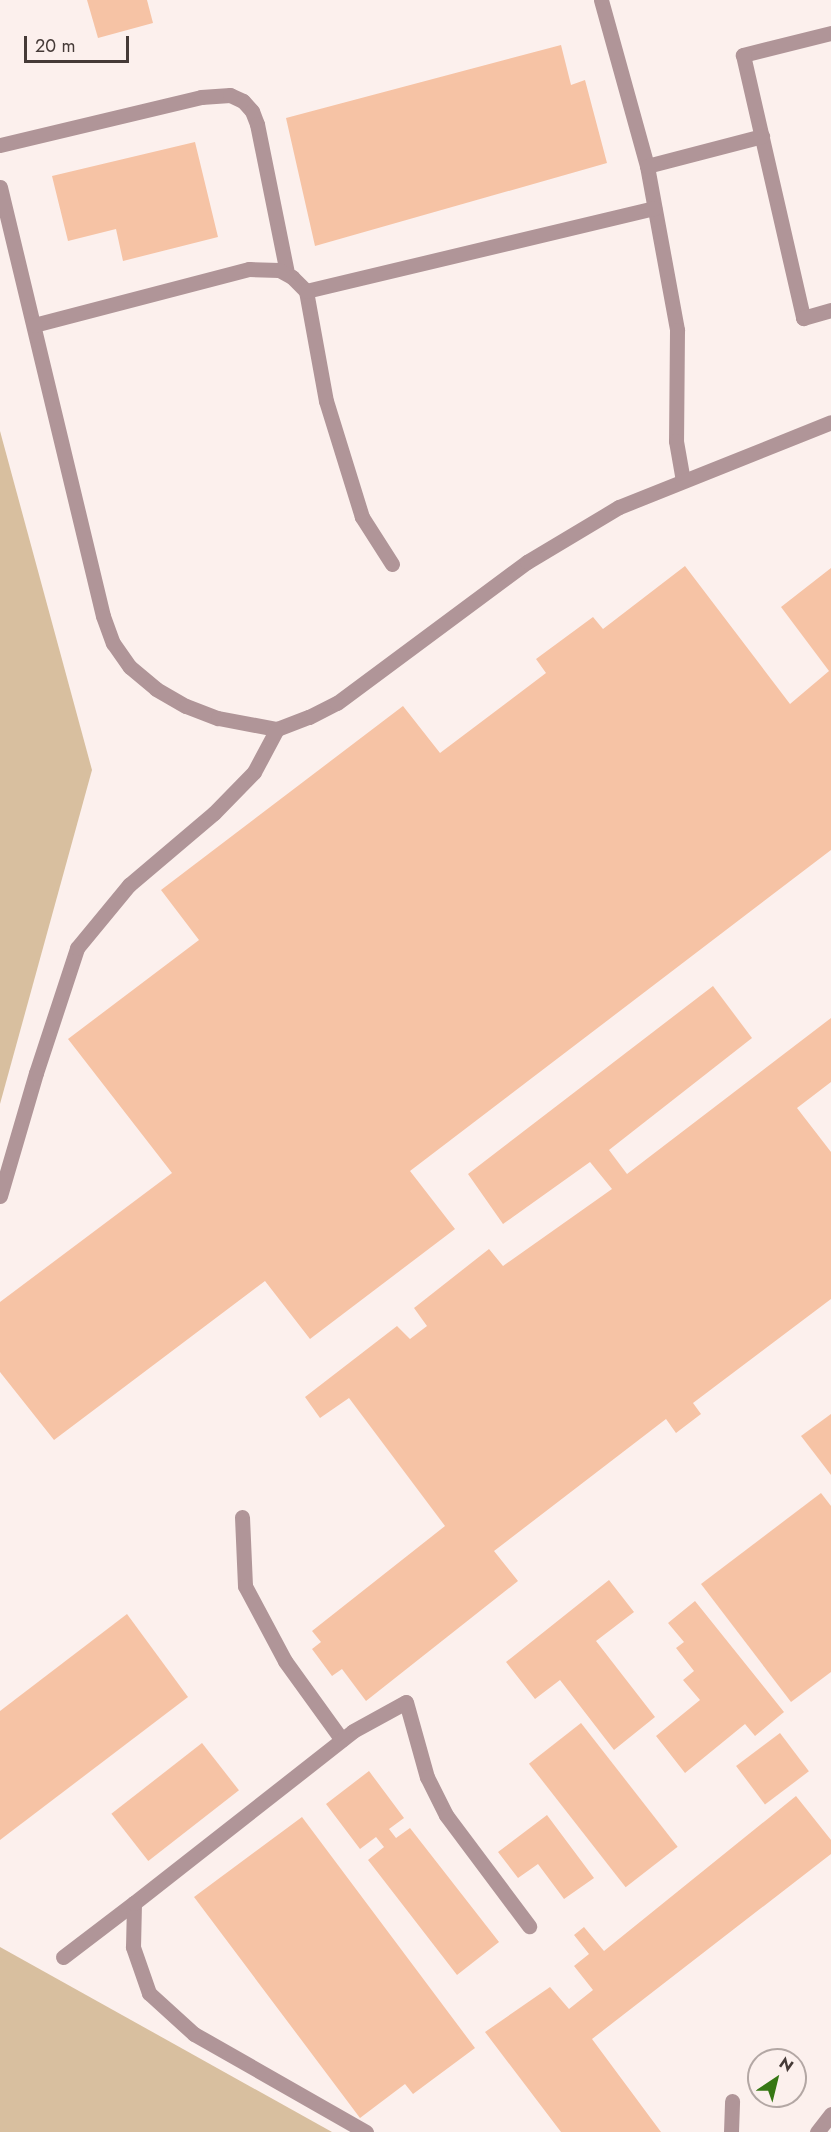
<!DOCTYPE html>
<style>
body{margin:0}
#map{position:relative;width:831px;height:2132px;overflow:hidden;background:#fcf0ed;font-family:Jost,sans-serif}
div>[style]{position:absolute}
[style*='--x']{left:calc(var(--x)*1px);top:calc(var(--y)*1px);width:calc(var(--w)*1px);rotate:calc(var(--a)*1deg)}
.green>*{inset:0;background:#d8bf9f}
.building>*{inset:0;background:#f6c3a5;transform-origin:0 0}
.minor>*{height:15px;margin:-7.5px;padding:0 7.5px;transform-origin:7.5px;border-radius:7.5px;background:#b09598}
span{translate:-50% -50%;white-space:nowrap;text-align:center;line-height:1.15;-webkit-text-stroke:4.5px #fcf0ed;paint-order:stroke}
.north{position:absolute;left:747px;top:2048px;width:60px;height:60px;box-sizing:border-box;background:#fcf0ed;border:2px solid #b3a7a4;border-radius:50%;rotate:35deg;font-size:16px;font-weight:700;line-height:24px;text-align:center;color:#453a37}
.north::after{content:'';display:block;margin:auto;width:21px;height:27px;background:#367714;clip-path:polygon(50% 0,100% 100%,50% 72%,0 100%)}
.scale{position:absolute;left:24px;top:36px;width:105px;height:27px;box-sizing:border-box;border:3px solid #453a37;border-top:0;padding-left:8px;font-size:18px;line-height:21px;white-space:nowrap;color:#453a37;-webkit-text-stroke:4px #fcf0ed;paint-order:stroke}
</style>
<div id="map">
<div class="green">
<i style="clip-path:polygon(0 431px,92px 770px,0 1104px)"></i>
<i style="clip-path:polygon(0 1947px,332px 2132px,0 2132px)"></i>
</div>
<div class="building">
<i style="clip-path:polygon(87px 0,147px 0,153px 23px,98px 38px)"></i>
<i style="clip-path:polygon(561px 45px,571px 85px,585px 80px,607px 163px,315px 246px,286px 118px)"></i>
<i style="clip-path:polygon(195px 142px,218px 237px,123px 261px,116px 229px,68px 241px,52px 176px)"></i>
<i style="clip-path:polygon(685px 566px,790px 704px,829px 671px,781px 607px,831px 568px,831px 850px,410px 1171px,455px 1229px,310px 1339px,265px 1281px,54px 1440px,0 1372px,0 1302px,172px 1173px,68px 1039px,199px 940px,161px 890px,403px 706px,440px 753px,546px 673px,536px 659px,593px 617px,603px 629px)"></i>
<i style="clip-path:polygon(713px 986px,752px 1038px,609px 1150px,627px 1174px,831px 1018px,831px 1082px,797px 1108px,831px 1152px,831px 1299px,693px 1403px,701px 1414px,676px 1433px,666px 1419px,494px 1551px,518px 1581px,366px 1701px,342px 1669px,332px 1676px,312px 1649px,321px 1642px,312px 1631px,445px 1526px,349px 1398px,320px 1418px,305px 1397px,397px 1326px,410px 1339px,427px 1326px,414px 1308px,489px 1249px,503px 1266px,612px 1189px,590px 1162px,503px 1224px,468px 1174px)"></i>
<i style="clip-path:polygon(831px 1414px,831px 1475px,801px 1436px)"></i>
<i style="clip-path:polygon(821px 1493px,831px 1506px,831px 1672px,791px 1702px,701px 1584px)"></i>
<i style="clip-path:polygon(609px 1580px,634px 1612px,596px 1641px,655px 1717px,614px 1750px,560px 1680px,535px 1699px,506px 1662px)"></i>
<i style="clip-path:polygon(695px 1601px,784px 1712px,755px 1736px,745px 1724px,685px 1773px,656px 1736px,700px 1700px,683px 1680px,694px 1671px,676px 1648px,684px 1642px,668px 1623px)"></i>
<i style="clip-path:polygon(127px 1614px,188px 1697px,0 1840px,0 1711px)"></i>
<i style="left:581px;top:1723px;width:157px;height:66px;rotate:52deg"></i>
<i style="left:780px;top:1733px;width:48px;height:55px;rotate:53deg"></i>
<i style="left:202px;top:1743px;width:60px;height:115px;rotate:52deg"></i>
<i style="clip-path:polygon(369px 1771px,404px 1818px,389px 1829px,396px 1838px,410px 1828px,499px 1942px,457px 1975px,368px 1860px,384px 1847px,376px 1837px,360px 1849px,326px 1804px)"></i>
<i style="clip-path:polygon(796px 1796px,831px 1840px,831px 1854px,592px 2039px,661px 2132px,561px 2132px,485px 2032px,550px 1987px,569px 2009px,593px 1990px,574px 1966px,589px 1954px,574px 1935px,584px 1927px,604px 1951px)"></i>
<i style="clip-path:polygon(547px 1815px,594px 1878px,564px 1899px,538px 1864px,518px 1878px,498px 1852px)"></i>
<i style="clip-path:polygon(302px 1817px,475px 2048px,413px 2094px,405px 2084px,360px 2118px,194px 1897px)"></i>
</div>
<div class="minor">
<i style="--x:601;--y:0;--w:172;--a:74.5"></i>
<i style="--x:647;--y:166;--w:167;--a:79.6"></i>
<i style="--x:677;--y:330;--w:111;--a:90.5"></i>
<i style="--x:676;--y:441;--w:40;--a:80"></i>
<i style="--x:831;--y:33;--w:91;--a:166"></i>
<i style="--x:743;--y:55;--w:270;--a:77.1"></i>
<i style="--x:803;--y:318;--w:29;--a:-16"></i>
<i style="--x:0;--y:145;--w:207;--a:-13.4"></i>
<i style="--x:201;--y:97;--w:29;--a:-4"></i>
<i style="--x:230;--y:95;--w:14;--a:25"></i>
<i style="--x:243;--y:101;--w:13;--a:48"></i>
<i style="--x:252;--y:111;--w:14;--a:69"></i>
<i style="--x:257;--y:124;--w:152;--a:78.6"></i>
<i style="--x:647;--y:166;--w:119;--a:-14.6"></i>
<i style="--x:0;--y:187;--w:441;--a:76.5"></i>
<i style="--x:103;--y:616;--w:29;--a:70"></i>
<i style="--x:113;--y:643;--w:29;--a:55"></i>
<i style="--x:130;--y:667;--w:34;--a:40"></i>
<i style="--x:156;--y:689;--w:34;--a:30"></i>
<i style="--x:186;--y:706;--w:34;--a:21"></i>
<i style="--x:218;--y:718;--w:60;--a:10.6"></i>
<i style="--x:277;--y:729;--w:34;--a:-21"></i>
<i style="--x:309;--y:717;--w:31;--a:-27"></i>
<i style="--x:337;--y:703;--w:237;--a:-36.6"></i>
<i style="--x:527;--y:562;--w:107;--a:-30.9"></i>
<i style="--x:619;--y:507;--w:228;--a:-21.8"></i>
<i style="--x:34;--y:325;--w:222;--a:-14.6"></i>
<i style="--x:249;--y:269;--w:30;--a:2"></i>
<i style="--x:279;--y:270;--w:15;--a:28"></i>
<i style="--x:292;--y:277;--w:20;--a:45"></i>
<i style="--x:392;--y:564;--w:56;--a:-122.6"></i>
<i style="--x:362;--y:517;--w:121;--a:-107.2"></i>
<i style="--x:326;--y:401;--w:112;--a:-100.3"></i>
<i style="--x:306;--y:291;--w:358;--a:-13.4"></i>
<i style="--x:0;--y:1196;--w:128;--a:-73.7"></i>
<i style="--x:36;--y:1073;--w:132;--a:-71.8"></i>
<i style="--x:77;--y:948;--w:82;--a:-50.5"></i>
<i style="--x:129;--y:885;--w:111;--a:-40.3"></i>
<i style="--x:214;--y:813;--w:57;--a:-45.7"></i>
<i style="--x:254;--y:772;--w:49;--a:-61.9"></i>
<i style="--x:242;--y:1517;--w:69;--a:87.5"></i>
<i style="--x:245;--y:1586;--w:85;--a:61.9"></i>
<i style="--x:285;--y:1661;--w:97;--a:54.2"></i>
<i style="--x:63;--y:1957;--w:89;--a:-37.3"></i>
<i style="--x:366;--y:2132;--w:198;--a:-150.3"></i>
<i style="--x:194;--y:2034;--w:61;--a:-137.7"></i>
<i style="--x:149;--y:1993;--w:49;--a:-109.2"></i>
<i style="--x:133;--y:1947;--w:44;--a:-88.7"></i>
<i style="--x:134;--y:1903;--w:278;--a:-38.1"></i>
<i style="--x:353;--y:1731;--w:60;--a:-28.7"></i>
<i style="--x:406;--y:1702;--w:78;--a:74.4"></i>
<i style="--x:427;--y:1777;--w:42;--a:63.4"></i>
<i style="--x:446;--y:1815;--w:139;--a:53.2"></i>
<i style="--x:731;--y:2132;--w:31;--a:-88"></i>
<i style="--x:817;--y:2132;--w:23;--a:-52"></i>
</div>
<div class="north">N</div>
<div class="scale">20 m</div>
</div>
